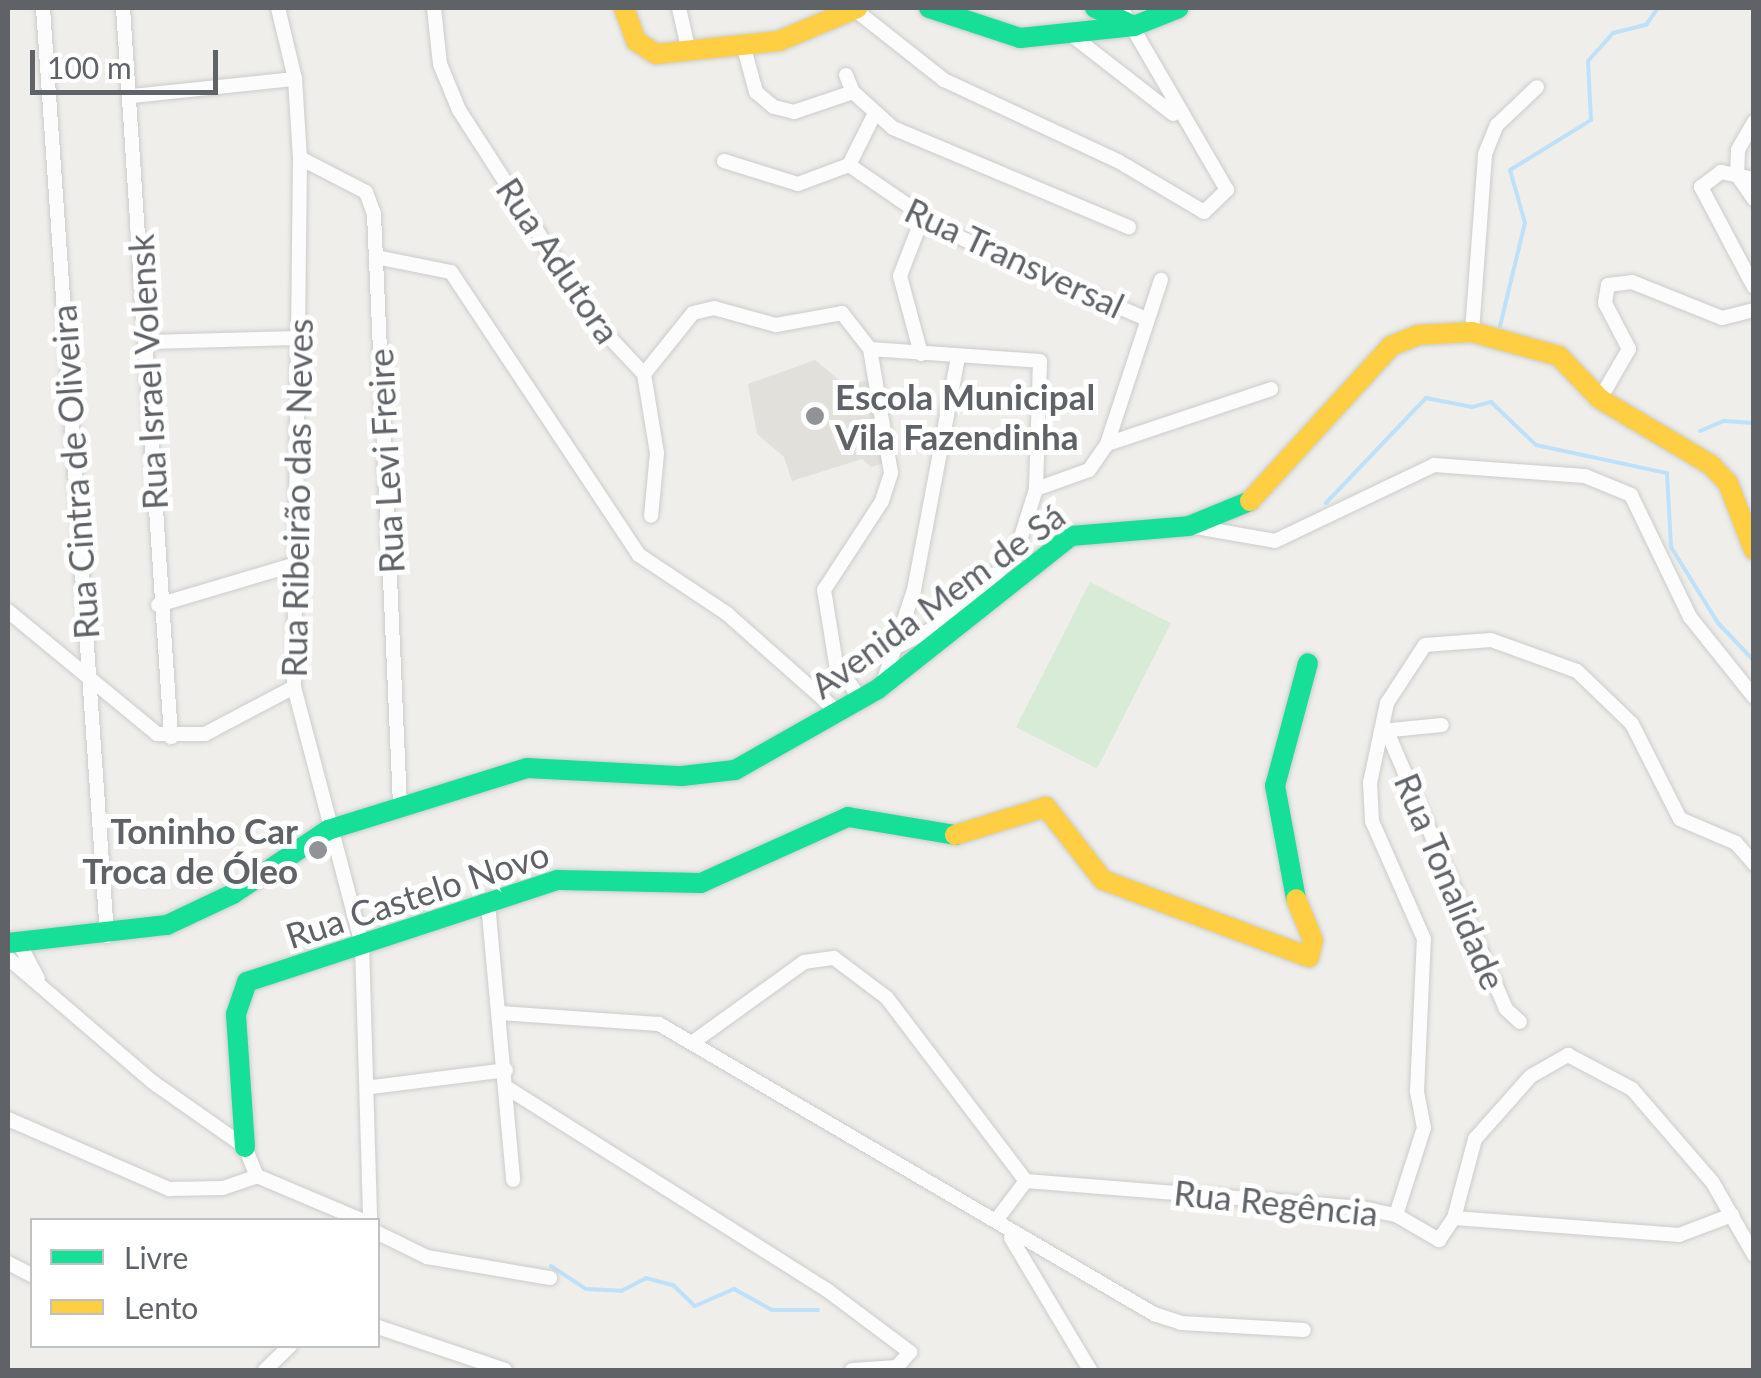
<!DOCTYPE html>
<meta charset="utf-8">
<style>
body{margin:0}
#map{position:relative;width:1761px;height:1378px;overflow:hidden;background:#efeeea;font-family:Lato,sans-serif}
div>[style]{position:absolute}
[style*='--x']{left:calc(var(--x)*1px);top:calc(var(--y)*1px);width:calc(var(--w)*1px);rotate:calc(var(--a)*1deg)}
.education>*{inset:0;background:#e2e0da}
.green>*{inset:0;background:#d8ebd6;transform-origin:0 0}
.stream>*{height:4px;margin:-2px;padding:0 2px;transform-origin:2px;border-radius:2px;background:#bfe0f9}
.roads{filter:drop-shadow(0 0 2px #cbcccc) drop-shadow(0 0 2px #cbcccc)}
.street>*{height:14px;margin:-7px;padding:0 7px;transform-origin:7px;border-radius:7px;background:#fdfcfc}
.fast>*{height:20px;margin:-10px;padding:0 10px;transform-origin:10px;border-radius:10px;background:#16e098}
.slow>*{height:20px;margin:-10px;padding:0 10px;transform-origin:10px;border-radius:10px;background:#ffcf43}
.dots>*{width:28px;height:28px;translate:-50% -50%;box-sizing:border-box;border:5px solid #fff;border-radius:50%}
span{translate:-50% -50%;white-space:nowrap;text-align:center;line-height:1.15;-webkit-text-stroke:10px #fff;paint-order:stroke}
.street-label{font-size:35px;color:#5f6368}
.poi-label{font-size:35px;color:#5f6368;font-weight:700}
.left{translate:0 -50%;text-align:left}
.right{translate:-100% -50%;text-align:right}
.frame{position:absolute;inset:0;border:10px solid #5f6368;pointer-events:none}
.legend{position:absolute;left:30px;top:1218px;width:350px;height:130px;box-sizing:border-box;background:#fff;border:2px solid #bfc1c3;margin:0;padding:12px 18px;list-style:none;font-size:30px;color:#5f6368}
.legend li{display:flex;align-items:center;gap:20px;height:50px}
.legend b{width:50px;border:2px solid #bfc1c3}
.scale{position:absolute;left:30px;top:50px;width:188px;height:45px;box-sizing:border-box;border:5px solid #5f6368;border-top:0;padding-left:12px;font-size:30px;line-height:35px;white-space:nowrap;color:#5f6368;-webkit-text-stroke:8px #fff;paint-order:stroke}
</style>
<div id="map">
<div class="education">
<i style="clip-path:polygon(815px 360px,846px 386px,872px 379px,890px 461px,871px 467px,862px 459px,792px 481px,784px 457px,757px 434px,748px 384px)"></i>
</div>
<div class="green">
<i style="left:1090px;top:582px;width:91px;height:163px;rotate:27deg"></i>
</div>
<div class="stream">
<i style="--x:1500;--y:326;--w:106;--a:-76.4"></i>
<i style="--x:1525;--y:223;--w:55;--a:-105.8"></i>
<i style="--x:1510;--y:170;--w:95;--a:-31.7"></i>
<i style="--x:1591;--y:120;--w:59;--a:-92.9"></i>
<i style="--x:1588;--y:61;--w:38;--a:-48"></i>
<i style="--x:1613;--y:33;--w:34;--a:-14"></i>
<i style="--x:1646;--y:25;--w:21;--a:-55"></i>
<i style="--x:1700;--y:431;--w:26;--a:-23"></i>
<i style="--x:1724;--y:421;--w:30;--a:4"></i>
<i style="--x:1326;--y:503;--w:145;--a:-46.4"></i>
<i style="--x:1426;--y:398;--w:47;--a:11.1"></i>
<i style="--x:1472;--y:407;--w:20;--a:-15"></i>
<i style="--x:1491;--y:402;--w:62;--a:43.7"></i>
<i style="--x:1536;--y:445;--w:134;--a:12.1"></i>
<i style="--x:1667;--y:473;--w:74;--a:86.9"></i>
<i style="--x:1671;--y:547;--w:89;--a:58.3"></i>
<i style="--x:1718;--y:623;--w:52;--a:46.5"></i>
<i style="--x:551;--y:1266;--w:42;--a:33.3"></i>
<i style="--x:586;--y:1289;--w:35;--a:3"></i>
<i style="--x:621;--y:1291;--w:28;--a:-27"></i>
<i style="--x:646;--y:1278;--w:28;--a:15"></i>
<i style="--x:673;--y:1285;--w:30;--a:44"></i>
<i style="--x:695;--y:1306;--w:43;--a:-23.6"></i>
<i style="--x:734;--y:1289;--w:43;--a:28.9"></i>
<i style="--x:772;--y:1310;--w:46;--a:0"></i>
</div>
<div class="roads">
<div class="street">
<i style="--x:43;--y:8;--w:930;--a:86.05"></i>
<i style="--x:123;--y:8;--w:731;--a:86.23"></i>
<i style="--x:278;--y:8;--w:73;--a:76.5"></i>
<i style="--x:295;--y:79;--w:79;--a:86.4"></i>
<i style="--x:300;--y:158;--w:529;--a:90.65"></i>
<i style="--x:294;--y:687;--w:267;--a:75.2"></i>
<i style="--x:362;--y:945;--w:275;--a:88.3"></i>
<i style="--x:434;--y:8;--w:56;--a:83.9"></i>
<i style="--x:440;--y:64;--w:50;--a:67.6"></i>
<i style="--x:459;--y:110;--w:255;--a:57.2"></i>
<i style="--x:597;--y:324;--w:69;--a:46.8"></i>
<i style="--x:644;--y:374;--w:80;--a:80.7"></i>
<i style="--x:657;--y:453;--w:63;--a:95.4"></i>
<i style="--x:679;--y:8;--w:45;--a:77.2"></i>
<i style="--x:854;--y:9;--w:115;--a:38.3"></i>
<i style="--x:944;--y:80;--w:192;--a:25"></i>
<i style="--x:1118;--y:161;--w:100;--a:30.7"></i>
<i style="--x:1204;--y:212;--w:32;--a:-44"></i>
<i style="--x:1227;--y:190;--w:211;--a:-120.2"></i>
<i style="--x:1069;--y:33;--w:132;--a:37.9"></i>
<i style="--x:744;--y:48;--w:46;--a:74.7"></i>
<i style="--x:756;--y:92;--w:23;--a:40"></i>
<i style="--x:774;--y:107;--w:21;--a:14"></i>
<i style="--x:794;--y:112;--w:62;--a:-18.7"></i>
<i style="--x:846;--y:75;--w:18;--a:68"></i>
<i style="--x:853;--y:92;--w:54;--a:42"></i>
<i style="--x:893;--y:128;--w:256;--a:22.8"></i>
<i style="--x:132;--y:96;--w:164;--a:-6"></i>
<i style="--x:1754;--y:122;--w:32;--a:120"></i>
<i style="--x:1738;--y:150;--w:25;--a:92"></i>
<i style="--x:1737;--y:175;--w:29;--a:55"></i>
<i style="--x:300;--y:158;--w:74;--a:27.3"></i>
<i style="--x:366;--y:192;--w:23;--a:70"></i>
<i style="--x:374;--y:214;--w:592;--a:87.48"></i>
<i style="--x:724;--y:161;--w:77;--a:17.3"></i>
<i style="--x:798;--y:184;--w:54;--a:-20.4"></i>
<i style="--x:849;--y:165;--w:119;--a:34.4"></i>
<i style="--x:947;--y:232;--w:217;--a:23.6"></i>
<i style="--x:849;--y:165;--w:58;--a:-63.4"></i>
<i style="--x:1754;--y:179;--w:34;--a:-168"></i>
<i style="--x:1721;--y:172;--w:25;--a:143"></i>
<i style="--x:1701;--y:187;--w:113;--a:62.1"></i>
<i style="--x:376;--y:257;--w:76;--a:11.3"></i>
<i style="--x:451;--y:272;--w:340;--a:56.4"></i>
<i style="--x:639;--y:555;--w:105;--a:33.7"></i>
<i style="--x:726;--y:613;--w:152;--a:41.5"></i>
<i style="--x:1472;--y:332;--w:178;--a:-85.8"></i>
<i style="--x:1485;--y:154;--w:31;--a:-68"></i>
<i style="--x:1497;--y:125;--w:55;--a:-43.5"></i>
<i style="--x:147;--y:342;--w:151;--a:-1.5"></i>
<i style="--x:921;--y:354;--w:81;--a:-105.1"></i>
<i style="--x:900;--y:276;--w:61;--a:-68.9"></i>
<i style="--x:644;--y:374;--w:78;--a:-51.2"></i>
<i style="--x:693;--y:313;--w:22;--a:-13"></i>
<i style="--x:714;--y:308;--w:64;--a:15.3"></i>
<i style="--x:776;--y:325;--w:67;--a:-10.3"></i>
<i style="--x:842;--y:313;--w:46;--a:52.1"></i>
<i style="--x:870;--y:349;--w:170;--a:4"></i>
<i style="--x:1040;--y:361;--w:128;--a:91.8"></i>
<i style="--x:1036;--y:489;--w:70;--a:107.4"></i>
<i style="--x:1015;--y:556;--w:104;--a:137.7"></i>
<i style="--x:938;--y:626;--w:45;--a:153.4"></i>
<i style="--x:1600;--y:399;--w:58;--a:-59.9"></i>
<i style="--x:1629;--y:349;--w:52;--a:-117.6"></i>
<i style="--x:1605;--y:303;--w:18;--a:-81"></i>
<i style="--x:1608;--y:285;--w:24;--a:-7"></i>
<i style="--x:1632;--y:282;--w:97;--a:21.8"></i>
<i style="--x:1722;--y:318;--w:33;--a:-14"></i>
<i style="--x:1107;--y:444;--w:173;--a:-18.5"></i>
<i style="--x:1036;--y:489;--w:56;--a:-19.7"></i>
<i style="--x:1089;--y:470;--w:32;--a:-55"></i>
<i style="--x:1107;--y:444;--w:173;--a:-71.8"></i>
<i style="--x:1190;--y:526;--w:86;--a:10"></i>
<i style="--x:1275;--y:541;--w:176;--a:-25.5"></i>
<i style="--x:1434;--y:465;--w:151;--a:4.2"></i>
<i style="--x:1585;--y:476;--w:50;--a:22.4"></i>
<i style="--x:1631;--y:495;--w:136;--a:64.2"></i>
<i style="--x:1690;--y:617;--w:102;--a:51.3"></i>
<i style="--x:158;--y:605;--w:138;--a:-16.5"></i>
<i style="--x:8;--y:611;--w:193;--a:39.5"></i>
<i style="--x:157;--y:734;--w:48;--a:0"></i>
<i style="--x:205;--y:734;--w:101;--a:-27.8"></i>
<i style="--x:882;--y:686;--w:101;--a:-71.6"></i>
<i style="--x:914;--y:590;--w:236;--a:-79.3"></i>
<i style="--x:861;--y:700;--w:44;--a:-124.8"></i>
<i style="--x:836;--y:664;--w:75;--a:-99.2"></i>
<i style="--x:824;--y:590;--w:106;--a:-56.9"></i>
<i style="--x:882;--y:501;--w:29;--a:-72"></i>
<i style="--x:891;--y:473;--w:126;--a:-99.6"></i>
<i style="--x:1381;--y:731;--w:61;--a:-5.6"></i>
<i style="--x:1389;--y:736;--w:297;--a:66.8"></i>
<i style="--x:1506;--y:1009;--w:19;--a:43"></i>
<i style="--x:488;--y:903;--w:278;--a:84.8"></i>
<i style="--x:19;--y:943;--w:40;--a:62"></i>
<i style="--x:8;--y:958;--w:192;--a:40.6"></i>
<i style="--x:154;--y:1083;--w:111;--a:35.1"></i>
<i style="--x:245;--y:1147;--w:31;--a:68"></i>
<i style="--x:257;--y:1176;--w:113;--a:22.9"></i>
<i style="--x:500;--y:1013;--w:159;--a:4"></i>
<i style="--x:659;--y:1024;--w:574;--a:30.36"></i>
<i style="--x:1154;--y:1314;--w:28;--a:18"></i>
<i style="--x:1181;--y:1323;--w:123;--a:3.3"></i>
<i style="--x:696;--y:1040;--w:133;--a:-35.8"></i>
<i style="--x:804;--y:962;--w:30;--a:-8"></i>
<i style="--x:834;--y:958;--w:66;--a:37"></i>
<i style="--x:887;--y:998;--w:230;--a:52.8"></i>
<i style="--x:372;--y:1087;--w:135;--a:-7.2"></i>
<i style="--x:509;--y:1089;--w:376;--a:32.3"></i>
<i style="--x:827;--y:1290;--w:104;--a:36.8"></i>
<i style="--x:910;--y:1352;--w:20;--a:131"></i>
<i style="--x:897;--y:1367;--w:45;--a:176.2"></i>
<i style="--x:8;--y:1119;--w:176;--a:23.5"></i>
<i style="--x:169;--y:1189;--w:54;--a:-1.1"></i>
<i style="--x:223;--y:1188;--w:36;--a:-19"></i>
<i style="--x:1396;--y:1215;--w:91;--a:-72.2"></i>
<i style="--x:1424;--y:1128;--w:38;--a:-101"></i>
<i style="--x:1417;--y:1091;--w:152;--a:-87.4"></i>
<i style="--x:1424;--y:939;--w:129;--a:-113.8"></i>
<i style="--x:1372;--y:821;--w:38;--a:-93"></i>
<i style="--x:1370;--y:783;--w:82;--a:-78"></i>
<i style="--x:1387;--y:703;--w:69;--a:-56.8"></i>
<i style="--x:1425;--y:645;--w:66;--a:-4.3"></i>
<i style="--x:1491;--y:640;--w:91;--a:19.8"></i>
<i style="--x:1577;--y:671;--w:76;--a:43.9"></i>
<i style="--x:1632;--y:724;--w:106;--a:63.2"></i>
<i style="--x:1680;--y:819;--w:61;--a:23.2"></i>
<i style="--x:1736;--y:843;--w:28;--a:49"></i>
<i style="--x:1454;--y:1218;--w:226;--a:4.3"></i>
<i style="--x:1679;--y:1235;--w:57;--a:-20.7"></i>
<i style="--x:997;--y:1219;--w:48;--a:-52.7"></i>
<i style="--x:1026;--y:1181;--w:337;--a:4.6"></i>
<i style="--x:1362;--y:1208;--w:35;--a:12"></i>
<i style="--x:1396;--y:1215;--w:50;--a:30.2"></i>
<i style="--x:1439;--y:1240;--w:27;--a:-56"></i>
<i style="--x:1454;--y:1218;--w:82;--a:-75.1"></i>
<i style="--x:1475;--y:1139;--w:84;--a:-48.4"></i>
<i style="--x:1531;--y:1076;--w:43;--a:-29.6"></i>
<i style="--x:1568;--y:1055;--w:72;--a:28"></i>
<i style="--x:1632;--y:1089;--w:124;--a:49.2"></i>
<i style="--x:1713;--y:1183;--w:83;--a:60.3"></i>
<i style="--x:378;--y:1233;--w:55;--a:26.1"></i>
<i style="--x:427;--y:1257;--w:125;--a:9.7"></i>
<i style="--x:1011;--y:1238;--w:154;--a:59.1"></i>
<i style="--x:8;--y:1263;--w:27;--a:27"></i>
<i style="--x:378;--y:1327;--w:134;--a:18.7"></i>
<i style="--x:265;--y:1370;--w:35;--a:-44"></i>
</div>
<div class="fast">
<i style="--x:929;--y:8;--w:96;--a:18.2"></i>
<i style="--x:1020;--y:38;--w:115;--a:-6"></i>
<i style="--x:1134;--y:26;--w:48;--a:-21.8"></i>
<i style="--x:1095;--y:8;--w:41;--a:24.7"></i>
<i style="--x:1296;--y:899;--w:115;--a:-100.5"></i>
<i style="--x:1275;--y:786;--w:127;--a:-75"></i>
<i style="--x:8;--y:943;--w:160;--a:-6.5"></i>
<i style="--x:167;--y:925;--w:73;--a:-25.2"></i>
<i style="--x:233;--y:894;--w:115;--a:-34"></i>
<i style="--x:328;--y:830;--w:208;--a:-17.3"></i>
<i style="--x:527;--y:768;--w:155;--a:3"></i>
<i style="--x:682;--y:776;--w:53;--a:-6.5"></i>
<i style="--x:735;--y:770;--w:164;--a:-29.5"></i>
<i style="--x:878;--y:689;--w:246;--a:-38.4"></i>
<i style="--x:1071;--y:536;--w:118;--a:-4.8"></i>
<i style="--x:1189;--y:526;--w:66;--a:-22.3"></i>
<i style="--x:245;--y:1147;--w:133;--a:-93.9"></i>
<i style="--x:236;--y:1014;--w:34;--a:-71"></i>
<i style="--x:247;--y:982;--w:327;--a:-18.2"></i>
<i style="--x:558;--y:880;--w:143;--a:1.2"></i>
<i style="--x:701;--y:883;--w:161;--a:-24.2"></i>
<i style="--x:848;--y:817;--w:109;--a:9.5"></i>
</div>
<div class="slow">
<i style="--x:624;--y:8;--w:35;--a:70"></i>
<i style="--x:636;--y:41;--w:24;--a:33"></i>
<i style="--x:656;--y:54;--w:124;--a:-6"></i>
<i style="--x:779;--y:41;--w:85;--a:-22.9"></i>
<i style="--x:1250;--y:501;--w:210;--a:-47.7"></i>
<i style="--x:1391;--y:346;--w:29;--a:-22"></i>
<i style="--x:1418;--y:335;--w:54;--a:-3.2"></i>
<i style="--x:1472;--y:332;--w:90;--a:15.4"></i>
<i style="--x:1559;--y:356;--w:59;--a:46.4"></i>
<i style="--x:1600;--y:399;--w:129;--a:30.7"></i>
<i style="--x:1711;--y:465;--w:25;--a:47"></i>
<i style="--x:1728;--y:483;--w:72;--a:68.8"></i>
<i style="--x:955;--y:835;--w:95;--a:-17.1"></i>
<i style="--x:1046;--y:807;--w:93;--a:52"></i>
<i style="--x:1103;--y:880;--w:220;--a:20.5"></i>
<i style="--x:1309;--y:957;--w:17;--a:-77"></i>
<i style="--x:1313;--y:940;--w:44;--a:-112.5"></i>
</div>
</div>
<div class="dots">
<i style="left:815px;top:416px;background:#919496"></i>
<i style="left:318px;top:850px;background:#919496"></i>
</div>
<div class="street-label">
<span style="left:1015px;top:257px;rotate:25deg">Rua Transversal</span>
<span style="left:559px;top:260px;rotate:56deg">Rua Adutora</span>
<span style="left:147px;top:372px;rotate:-93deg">Rua Israel Volensk</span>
<span style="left:385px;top:461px;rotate:-93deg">Rua Levi Freire</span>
<span style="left:74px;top:472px;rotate:-94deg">Rua Cintra de Oliveira</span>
<span style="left:296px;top:498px;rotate:-89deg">Rua Ribeirão das Neves</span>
<span style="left:937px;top:600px;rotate:-36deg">Avenida Mem de Sá</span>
<span style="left:1451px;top:881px;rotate:67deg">Rua Tonalidade</span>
<span style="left:417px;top:894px;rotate:-18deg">Rua Castelo Novo</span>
<span style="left:1276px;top:1202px;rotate:6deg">Rua Regência</span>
</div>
<div class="poi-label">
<span class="left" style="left:835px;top:416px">Escola Municipal<br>Vila Fazendinha</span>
<span class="right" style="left:298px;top:850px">Toninho Car<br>Troca de Óleo</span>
</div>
<div class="frame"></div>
<ul class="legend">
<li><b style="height:12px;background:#16e098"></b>Livre</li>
<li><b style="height:12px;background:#ffcf43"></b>Lento</li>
</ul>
<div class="scale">100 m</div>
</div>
